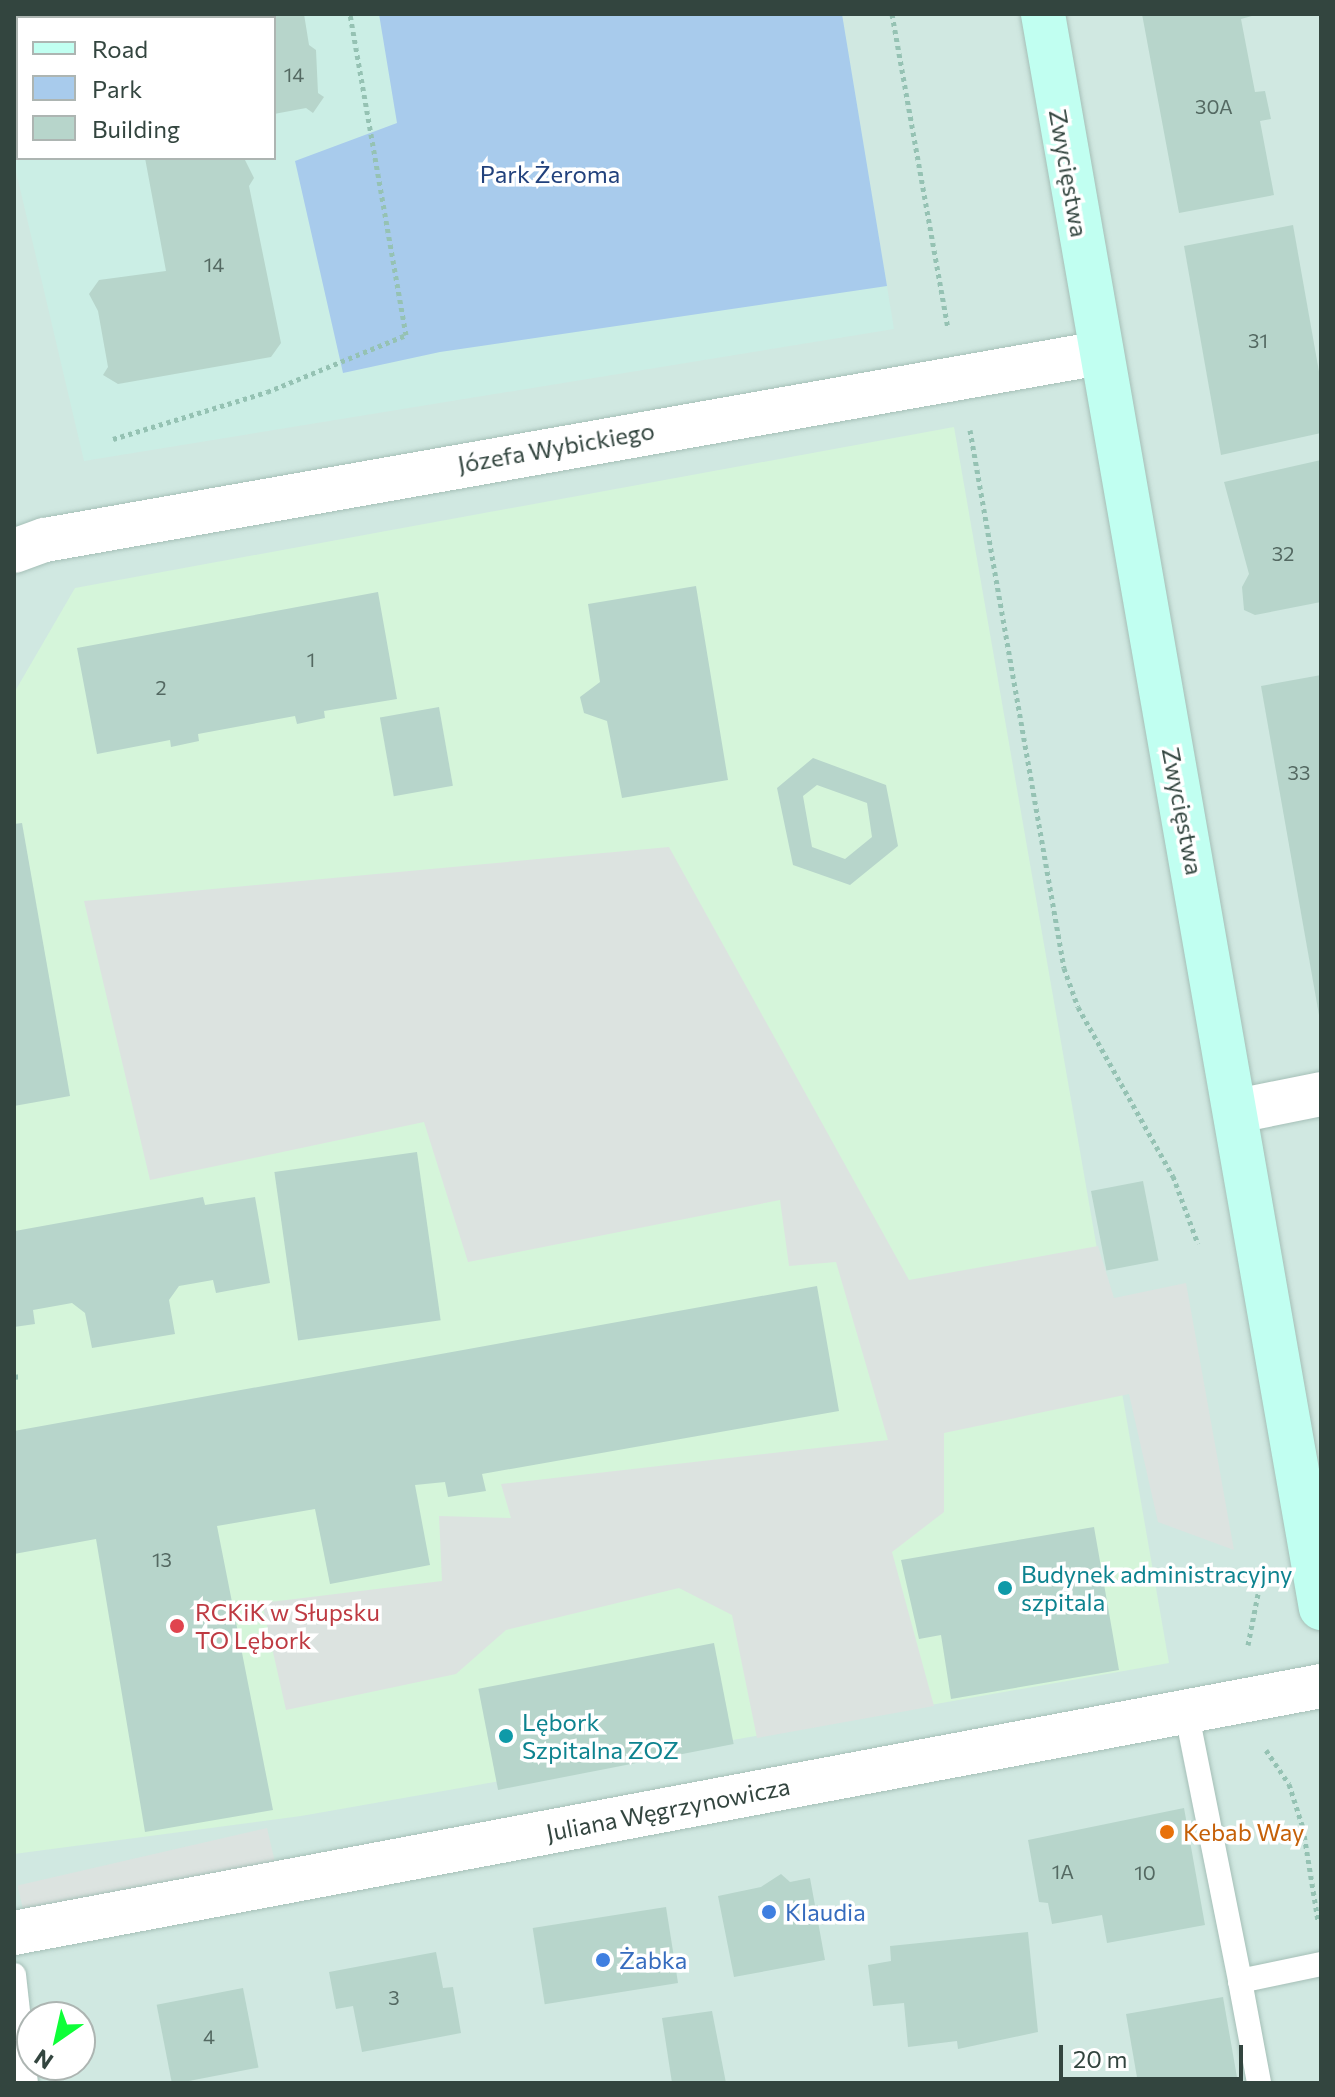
<!DOCTYPE html>
<meta charset="utf-8">
<style>
body{margin:0}
#map{position:relative;width:1335px;height:2097px;overflow:hidden;background:#e3f3ef;font-family:Commissioner,sans-serif}
div>[style]{position:absolute}
[style*='--x']{left:calc(var(--x)*1px);top:calc(var(--y)*1px);width:calc(var(--w)*1px);rotate:calc(var(--a)*1deg)}
.residential>*{inset:0;background:#d0e8e1}
.education>*{inset:0;background:#cbeee5}
.medical>*{inset:0;background:#d5f5da}
.green>*{inset:0;background:#a8cbec}
.parking>*{inset:0;background:#dce3e0;transform-origin:0 0}
.building>*{inset:0;background:#b7d5cb;transform-origin:0 0}
.path>*{height:5px;margin-top:-2.5px;transform-origin:0;background:repeating-linear-gradient(90deg,#95c2b3 0 4px,transparent 0 8px)}
.roads{filter:drop-shadow(0 0 2px #a5bfb7) drop-shadow(0 0 2px #a5bfb7)}
.service>*{height:24px;margin:-12px;padding:0 12px;transform-origin:12px;border-radius:12px;background:#fff}
.minor>*{height:44px;margin:-22px;padding:0 22px;transform-origin:22px;border-radius:22px;background:#fff}
.secondary>*{height:44px;margin:-22px;padding:0 22px;transform-origin:22px;border-radius:22px;background:#c1fff1}
.dots>*{width:22px;height:22px;translate:-50% -50%;box-sizing:border-box;border:4px solid #fff;border-radius:50%}
span{translate:-50% -50%;white-space:nowrap;text-align:center;line-height:1.15;-webkit-text-stroke:7px #fff;paint-order:stroke}
.number-label{font-size:20px;color:#546962}
.number-label span{-webkit-text-stroke-width:0}
.street-label{font-size:24px;color:#33453f}
.park-label{font-size:24px;color:#21417c}
.culture-label{font-size:24px;color:#0d838f}
.left{translate:0 -50%;text-align:left}
.health-label{font-size:24px;color:#be3a42}
.food-label{font-size:24px;color:#c56008}
.shop-label{font-size:24px;color:#366cbe}
.frame{position:absolute;inset:0;border:16px solid #33453f;pointer-events:none}
.legend{position:absolute;left:16px;top:16px;width:260px;height:144px;box-sizing:border-box;background:#fff;border:2px solid #adb5b2;margin:0;padding:10px 14px;list-style:none;font-size:24px;color:#33453f}
.legend li{display:flex;align-items:center;gap:16px;height:40px}
.legend b{width:40px;border:2px solid #adb5b2}
.north{position:absolute;left:16px;top:2001px;width:80px;height:80px;box-sizing:border-box;background:#fff;border:2px solid #adb5b2;border-radius:50%;rotate:214deg;font-size:22px;font-weight:700;line-height:32px;text-align:center;color:#33453f}
.north::after{content:'';display:block;margin:auto;width:28px;height:36px;background:#0eff38;clip-path:polygon(50% 0,100% 100%,50% 72%,0 100%)}
.scale{position:absolute;left:1059px;top:2045px;width:184px;height:36px;box-sizing:border-box;border:4px solid #33453f;border-top:0;padding-left:10px;font-size:24px;line-height:28px;white-space:nowrap;color:#33453f;-webkit-text-stroke:6px #fff;paint-order:stroke}
</style>
<div id="map">
<div class="residential">
<i style="clip-path:polygon(evenodd,14px 14px,1321px 14px,1321px 2083px,14px 2083px,14px 14px,18px 18px,274px 18px,274px 158px,18px 158px,18px 18px,14px 14px,32px 2017px,80px 2017px,80px 2065px,32px 2065px,32px 2017px)"></i>
</div>
<div class="education">
<i style="clip-path:polygon(evenodd,14px 14px,842px 14px,894px 329px,84px 461px,14px 163px,14px 14px,18px 18px,274px 18px,274px 158px,18px 158px,18px 18px)"></i>
</div>
<div class="medical">
<i style="clip-path:polygon(954px 427px,1169px 1663px,301px 1816px,14px 1854px,14px 693px,75px 588px)"></i>
</div>
<div class="green">
<i style="clip-path:polygon(379px 14px,842px 14px,887px 286px,440px 352px,343px 373px,295px 161px,397px 123px)"></i>
</div>
<div class="parking">
<i style="clip-path:polygon(669px 847px,909px 1280px,1098px 1246px,1114px 1298px,1186px 1283px,1234px 1550px,1158px 1522px,1129px 1394px,944px 1433px,944px 1512px,892px 1552px,934px 1706px,757px 1738px,732px 1615px,679px 1588px,506px 1630px,456px 1674px,286px 1710px,262px 1603px,442px 1581px,439px 1516px,511px 1518px,501px 1484px,888px 1440px,836px 1262px,789px 1266px,780px 1200px,468px 1262px,424px 1122px,150px 1180px,84px 901px)"></i>
<i style="left:267px;top:1828px;width:35px;height:256px;rotate:77deg"></i>
</div>
<div class="building">
<i style="clip-path:polygon(14px 14px,304px 14px,309px 45px,316px 50px,318px 93px,324px 97px,313px 113px,306px 108px,274px 114px,274px 18px,18px 18px,14px 49px)"></i>
<i style="clip-path:polygon(1142px 14px,1259px 14px,1241px 19px,1255px 92px,1265px 91px,1271px 119px,1260px 121px,1274px 195px,1179px 213px)"></i>
<i style="clip-path:polygon(145px 158px,244px 158px,254px 178px,249px 186px,281px 343px,271px 357px,118px 384px,103px 375px,108px 367px,98px 311px,89px 294px,99px 280px,166px 271px)"></i>
<i style="clip-path:polygon(1293px 225px,1321px 383px,1321px 433px,1221px 455px,1184px 246px)"></i>
<i style="clip-path:polygon(1321px 460px,1321px 602px,1255px 615px,1244px 610px,1242px 587px,1249px 574px,1224px 482px)"></i>
<i style="clip-path:polygon(696px 586px,728px 780px,622px 798px,607px 721px,584px 713px,580px 697px,600px 682px,588px 604px)"></i>
<i style="clip-path:polygon(378px 592px,397px 699px,324px 711px,325px 718px,297px 724px,295px 716px,198px 734px,199px 741px,171px 747px,170px 740px,97px 754px,77px 648px)"></i>
<i style="clip-path:polygon(1321px 675px,1321px 1015px,1319px 1015px,1261px 686px)"></i>
<i style="left:439px;top:707px;width:80px;height:60px;rotate:80deg"></i>
<i style="clip-path:polygon(evenodd,813px 758px,886px 785px,898px 846px,850px 885px,793px 865px,777px 788px,813px 758px,817px 785px,867px 803px,872px 837px,845px 859px,812px 847px,803px 796px,817px 785px)"></i>
<i style="clip-path:polygon(22px 823px,70px 1096px,14px 1106px,14px 824px)"></i>
<i style="left:417px;top:1152px;width:170px;height:144px;rotate:82deg"></i>
<i style="left:1143px;top:1181px;width:81px;height:53px;rotate:79deg"></i>
<i style="clip-path:polygon(203px 1197px,205px 1205px,255px 1197px,270px 1283px,216px 1293px,213px 1280px,179px 1286px,169px 1300px,175px 1334px,92px 1348px,85px 1313px,72px 1303px,33px 1310px,35px 1324px,14px 1327px,15px 1231px)"></i>
<i style="clip-path:polygon(817px 1286px,839px 1411px,482px 1474px,486px 1491px,448px 1497px,445px 1482px,415px 1485px,430px 1565px,330px 1584px,315px 1509px,217px 1526px,273px 1810px,145px 1832px,96px 1539px,14px 1554px,14px 1431px)"></i>
<i style="clip-path:polygon(1094px 1527px,1119px 1670px,951px 1699px,941px 1635px,919px 1639px,901px 1560px)"></i>
<i style="left:714px;top:1643px;width:103px;height:240px;rotate:79deg"></i>
<i style="clip-path:polygon(1184px 1808px,1205px 1925px,1107px 1943px,1102px 1915px,1052px 1924px,1048px 1903px,1039px 1902px,1028px 1840px)"></i>
<i style="clip-path:polygon(781px 1874px,790px 1882px,810px 1878px,825px 1960px,734px 1977px,718px 1896px,761px 1887px)"></i>
<i style="left:666px;top:1907px;width:77px;height:135px;rotate:81deg"></i>
<i style="clip-path:polygon(1028px 1932px,1038px 2032px,958px 2049px,957px 2041px,908px 2047px,904px 2003px,873px 2006px,868px 1965px,891px 1961px,890px 1946px)"></i>
<i style="clip-path:polygon(436px 1952px,443px 1988px,453px 1987px,461px 2033px,362px 2052px,353px 2006px,336px 2009px,329px 1972px)"></i>
<i style="left:243px;top:1988px;width:81px;height:88px;rotate:79deg"></i>
<i style="clip-path:polygon(1223px 1997px,1238px 2083px,1138px 2083px,1126px 2014px)"></i>
<i style="clip-path:polygon(712px 2011px,726px 2083px,672px 2083px,662px 2018px)"></i>
</div>
<div class="path">
<i style="--x:892;--y:14;--w:318;--a:79.9"></i>
<i style="--x:970;--y:430;--w:546;--a:80.09"></i>
<i style="--x:1064;--y:968;--w:41;--a:70.3"></i>
<i style="--x:1078;--y:1007;--w:194;--a:60.7"></i>
<i style="--x:1173;--y:1176;--w:72;--a:69.8"></i>
<i style="--x:113;--y:439;--w:161;--a:-17"></i>
<i style="--x:267;--y:392;--w:150;--a:-22.3"></i>
<i style="--x:406;--y:335;--w:326;--a:-99.9"></i>
<i style="--x:14;--y:1377;--w:7;--a:-8"></i>
<i style="--x:1248;--y:1645;--w:57;--a:-78.9"></i>
<i style="--x:1266;--y:1750;--w:41;--a:55.9"></i>
<i style="--x:1289;--y:1784;--w:46;--a:72.3"></i>
<i style="--x:1303;--y:1828;--w:94;--a:80.8"></i>
</div>
<div class="roads">
<div class="service">
<i style="--x:1186;--y:1710;--w:276;--a:78.7"></i>
<i style="--x:1240;--y:1981;--w:83;--a:-11.9"></i>
<i style="--x:14;--y:1975;--w:109;--a:83.7"></i>
<i style="--x:1240;--y:1981;--w:104;--a:79.4"></i>
</div>
<div class="minor">
<i style="--x:14;--y:551;--w:33;--a:-20"></i>
<i style="--x:45;--y:540;--w:1071;--a:-10.05"></i>
<i style="--x:1237;--y:1111;--w:86;--a:-11.4"></i>
<i style="--x:14;--y:1933;--w:1330;--a:-10.7"></i>
</div>
<div class="secondary">
<i style="--x:1043;--y:14;--w:1618;--a:80.11"></i>
</div>
</div>
<div class="dots">
<i style="left:1005px;top:1588px;background:#0f9aa8"></i>
<i style="left:177px;top:1626px;background:#e0444e"></i>
<i style="left:506px;top:1736px;background:#0f9aa8"></i>
<i style="left:1167px;top:1832px;background:#e8710a"></i>
<i style="left:769px;top:1912px;background:#3f7fe0"></i>
<i style="left:603px;top:1960px;background:#3f7fe0"></i>
</div>
<div class="number-label">
<span style="left:294px;top:74px">14</span>
<span style="left:1214px;top:106px">30A</span>
<span style="left:214px;top:264px">14</span>
<span style="left:1258px;top:340px">31</span>
<span style="left:1283px;top:553px">32</span>
<span style="left:311px;top:659px">1</span>
<span style="left:161px;top:687px">2</span>
<span style="left:1299px;top:772px">33</span>
<span style="left:162px;top:1559px">13</span>
<span style="left:1063px;top:1871px">1A</span>
<span style="left:1145px;top:1872px">10</span>
<span style="left:394px;top:1997px">3</span>
<span style="left:209px;top:2036px">4</span>
</div>
<div class="street-label">
<span style="left:1069px;top:173px;rotate:80deg">Zwycięstwa</span>
<span style="left:556px;top:447px;rotate:-10deg">Józefa Wybickiego</span>
<span style="left:1183px;top:811px;rotate:79deg">Zwycięstwa</span>
<span style="left:668px;top:1809px;rotate:-11deg">Juliana Węgrzynowicza</span>
</div>
<div class="park-label">
<span style="left:550px;top:174px">Park Żeroma</span>
</div>
<div class="culture-label">
<span class="left" style="left:1021px;top:1588px">Budynek administracyjny<br>szpitala</span>
<span class="left" style="left:522px;top:1736px">Lębork<br>Szpitalna ZOZ</span>
</div>
<div class="health-label">
<span class="left" style="left:195px;top:1626px">RCKiK w Słupsku<br>TO Lębork</span>
</div>
<div class="food-label">
<span class="left" style="left:1183px;top:1832px">Kebab Way</span>
</div>
<div class="shop-label">
<span class="left" style="left:785px;top:1912px">Klaudia</span>
<span class="left" style="left:619px;top:1960px">Żabka</span>
</div>
<div class="frame"></div>
<ul class="legend">
<li><b style="height:10px;background:#c1fff1"></b>Road</li>
<li><b style="height:22px;background:#a8cbec"></b>Park</li>
<li><b style="height:22px;background:#b7d5cb"></b>Building</li>
</ul>
<div class="north">N</div>
<div class="scale">20 m</div>
</div>
